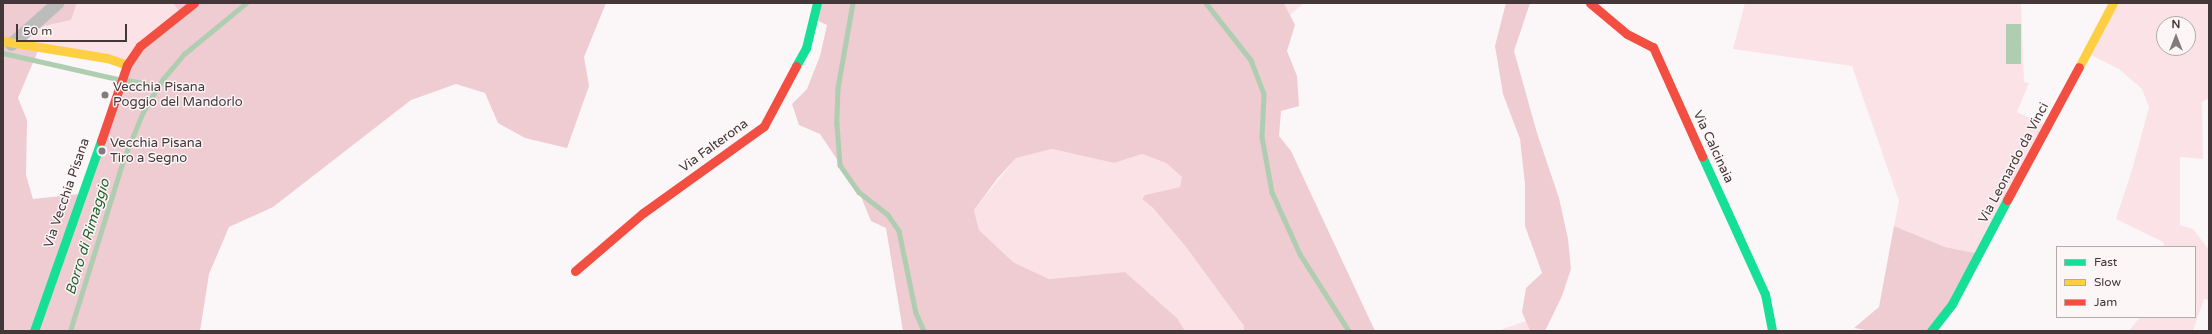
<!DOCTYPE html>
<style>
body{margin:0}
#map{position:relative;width:2212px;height:334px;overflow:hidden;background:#fbf7f8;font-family:"Varela Round",sans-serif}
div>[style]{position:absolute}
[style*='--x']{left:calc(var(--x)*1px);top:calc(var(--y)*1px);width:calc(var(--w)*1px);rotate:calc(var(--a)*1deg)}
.green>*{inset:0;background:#fbe2e6}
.forest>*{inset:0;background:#efcbd2}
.water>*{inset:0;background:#afcdb1;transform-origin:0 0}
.stream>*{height:4.5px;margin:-2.25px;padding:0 2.25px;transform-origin:2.25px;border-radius:2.25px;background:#afcdb1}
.street>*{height:13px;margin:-6.5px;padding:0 6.5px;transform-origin:6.5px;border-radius:6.5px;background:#bbbcbb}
.fast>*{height:9px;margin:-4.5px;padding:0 4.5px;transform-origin:4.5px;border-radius:4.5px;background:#16e098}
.slow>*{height:9px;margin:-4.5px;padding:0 4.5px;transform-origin:4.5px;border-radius:4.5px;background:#ffcf43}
.jam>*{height:9px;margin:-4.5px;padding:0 4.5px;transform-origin:4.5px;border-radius:4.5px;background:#f24e42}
.dots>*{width:11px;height:11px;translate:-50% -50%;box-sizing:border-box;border:2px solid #fcf6f7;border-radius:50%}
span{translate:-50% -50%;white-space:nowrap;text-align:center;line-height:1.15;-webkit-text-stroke:3px #fcf6f7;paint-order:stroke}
.poi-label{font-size:13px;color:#433739}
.left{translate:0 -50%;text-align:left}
.street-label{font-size:13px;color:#433739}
.water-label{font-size:14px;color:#25622e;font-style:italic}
.frame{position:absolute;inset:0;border:4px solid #433739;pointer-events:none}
.legend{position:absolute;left:2056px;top:246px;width:140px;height:72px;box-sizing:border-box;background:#fcf6f7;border:1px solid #b2aaab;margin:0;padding:5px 7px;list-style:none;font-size:12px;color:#433739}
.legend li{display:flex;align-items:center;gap:8px;height:20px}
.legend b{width:20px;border:1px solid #b2aaab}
.north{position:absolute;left:2156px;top:16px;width:40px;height:40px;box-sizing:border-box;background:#fcf6f7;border:1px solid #b2aaab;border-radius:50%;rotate:0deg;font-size:11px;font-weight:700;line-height:16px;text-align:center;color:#433739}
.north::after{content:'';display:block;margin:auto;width:14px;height:18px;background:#837a7c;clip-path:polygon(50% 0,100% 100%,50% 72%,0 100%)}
.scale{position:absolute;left:16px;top:24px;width:111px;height:18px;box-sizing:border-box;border:2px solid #433739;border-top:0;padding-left:5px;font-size:12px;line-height:14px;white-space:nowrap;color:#433739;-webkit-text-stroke:3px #fcf6f7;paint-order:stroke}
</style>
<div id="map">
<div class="green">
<i style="clip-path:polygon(77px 3px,173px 3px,180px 13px,127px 65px,11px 44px,44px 26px,71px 20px)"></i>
<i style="clip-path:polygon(1284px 3px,1304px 3px,1290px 15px)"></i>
<i style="clip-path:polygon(1745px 3px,2021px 3px,2024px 82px,2029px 83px,2017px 112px,2047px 126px,1980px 254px,1945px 247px,1894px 226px,1899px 201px,1852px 66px,1733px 49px)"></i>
<i style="clip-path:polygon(evenodd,2113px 3px,2209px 3px,2209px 98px,2202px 102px,2203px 159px,2180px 157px,2180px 225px,2193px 229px,2209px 250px,2209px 300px,2204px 299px,2193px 331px,2129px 331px,2140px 317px,2195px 317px,2195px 247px,2164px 247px,2163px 242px,2116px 219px,2132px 170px,2149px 107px,2142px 89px,2119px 69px,2087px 53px,2113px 3px,2164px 24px,2188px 24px,2188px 48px,2164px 48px,2164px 24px)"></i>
<i style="clip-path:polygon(1052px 149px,1114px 163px,1142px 154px,1166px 163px,1182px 177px,1180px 187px,1145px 195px,1142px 199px,1153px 208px,1186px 247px,1244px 326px,1244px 331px,1185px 331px,1177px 318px,1125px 272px,1049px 279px,1013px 262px,979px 230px,974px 210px,1016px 158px)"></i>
<i style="clip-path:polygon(1526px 321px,1530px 331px,1497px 331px)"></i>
</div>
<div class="forest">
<i style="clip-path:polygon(3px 3px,77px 3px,71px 20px,44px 26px,12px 44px,40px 46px,18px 98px,27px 120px,26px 175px,33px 199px,80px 194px,127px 65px,180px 13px,173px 3px,606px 3px,584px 57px,589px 86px,567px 148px,525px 138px,498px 123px,485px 93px,456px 84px,411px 100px,273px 207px,229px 227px,209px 274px,200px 331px,3px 331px)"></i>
<i style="clip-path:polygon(816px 3px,1284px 3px,1295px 25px,1287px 51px,1297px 76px,1299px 106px,1281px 111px,1279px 136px,1291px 151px,1375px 331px,1244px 331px,1244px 326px,1186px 247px,1153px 208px,1142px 199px,1145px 195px,1180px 187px,1182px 177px,1166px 163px,1142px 154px,1114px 163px,1052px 149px,1016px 158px,997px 179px,974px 210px,979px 230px,1013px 262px,1049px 279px,1125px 272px,1177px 318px,1185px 331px,903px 331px,886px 228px,871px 221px,859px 192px,820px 134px,799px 125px,792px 104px,807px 89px,820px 56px,827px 25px,816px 20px)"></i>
<i style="clip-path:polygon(1506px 3px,1530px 3px,1514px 51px,1537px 133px,1559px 198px,1568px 239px,1571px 269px,1562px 296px,1545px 331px,1530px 331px,1522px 312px,1526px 288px,1542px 273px,1525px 226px,1525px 184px,1520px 139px,1503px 94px,1495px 46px)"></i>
<i style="clip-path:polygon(1894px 226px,1945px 247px,1980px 254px,1931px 331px,1871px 331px,1854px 328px,1879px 307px)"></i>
</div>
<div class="water">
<i style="left:2006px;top:24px;width:15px;height:40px"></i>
</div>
<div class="stream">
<i style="--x:853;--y:3;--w:86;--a:100"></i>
<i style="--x:838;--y:88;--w:36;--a:92"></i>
<i style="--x:837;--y:124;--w:41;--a:85.8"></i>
<i style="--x:840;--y:165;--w:33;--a:55"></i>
<i style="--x:859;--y:192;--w:37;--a:38"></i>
<i style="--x:888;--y:215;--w:19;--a:55"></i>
<i style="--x:899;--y:231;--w:84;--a:78.3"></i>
<i style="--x:916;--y:313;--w:20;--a:66"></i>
<i style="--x:1206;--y:3;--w:73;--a:51.7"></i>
<i style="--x:1251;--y:60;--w:36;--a:69"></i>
<i style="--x:1264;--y:94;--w:43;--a:92.7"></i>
<i style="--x:1262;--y:137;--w:56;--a:79.7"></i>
<i style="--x:1272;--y:192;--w:68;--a:65.7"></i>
<i style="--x:1300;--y:254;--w:91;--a:57.5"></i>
<i style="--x:3;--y:53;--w:117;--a:12.8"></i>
<i style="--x:127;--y:80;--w:32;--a:11"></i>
<i style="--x:70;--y:331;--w:181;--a:-72.7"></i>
<i style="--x:124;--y:158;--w:50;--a:-67.6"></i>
<i style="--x:143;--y:112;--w:39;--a:-59"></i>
<i style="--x:163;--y:79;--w:33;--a:-50"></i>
<i style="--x:184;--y:54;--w:80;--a:-39.4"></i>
</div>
<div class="street">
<i style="--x:11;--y:44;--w:62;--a:-41.7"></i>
</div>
<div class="fast">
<i style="--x:796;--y:66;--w:21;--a:-61"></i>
<i style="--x:806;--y:48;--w:46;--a:-76.3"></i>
<i style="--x:1702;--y:156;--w:152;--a:65.5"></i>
<i style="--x:1765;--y:294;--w:38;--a:79"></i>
<i style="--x:34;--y:331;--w:201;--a:-70.6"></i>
<i style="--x:1931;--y:331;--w:34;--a:-52"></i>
<i style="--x:1952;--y:304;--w:118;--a:-62.1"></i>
</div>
<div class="slow">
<i style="--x:3;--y:41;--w:105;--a:9.3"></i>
<i style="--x:107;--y:58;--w:21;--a:19"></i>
<i style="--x:2079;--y:67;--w:72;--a:-62"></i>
</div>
<div class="jam">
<i style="--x:1590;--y:3;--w:48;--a:40"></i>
<i style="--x:1627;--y:34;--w:29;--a:27"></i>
<i style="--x:1653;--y:47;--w:120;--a:65.8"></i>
<i style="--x:101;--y:141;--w:80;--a:-71.1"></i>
<i style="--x:127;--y:65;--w:23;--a:-56"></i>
<i style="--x:140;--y:46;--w:69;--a:-38.5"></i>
<i style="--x:2007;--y:200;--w:151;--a:-61.6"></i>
<i style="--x:575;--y:271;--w:89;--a:-40.5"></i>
<i style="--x:643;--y:213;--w:149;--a:-35.7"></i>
<i style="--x:764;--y:126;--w:68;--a:-61.9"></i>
</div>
<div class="dots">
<i style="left:105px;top:95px;background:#837a7c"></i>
<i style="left:102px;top:151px;background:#837a7c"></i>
</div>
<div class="poi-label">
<span class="left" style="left:113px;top:95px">Vecchia Pisana<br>Poggio del Mandorlo</span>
<span class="left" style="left:110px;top:151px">Vecchia Pisana<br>Tiro a Segno</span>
</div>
<div class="street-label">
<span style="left:714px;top:146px;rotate:-36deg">Via Falterona</span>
<span style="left:1713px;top:147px;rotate:65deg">Via Calcinaia</span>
<span style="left:2014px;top:163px;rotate:-62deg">Via Leonardo da Vinci</span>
<span style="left:67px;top:193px;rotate:-71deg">Via Vecchia Pisana</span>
</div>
<div class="water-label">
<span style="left:88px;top:237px;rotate:-73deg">Borro di Rimaggio</span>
</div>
<div class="frame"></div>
<ul class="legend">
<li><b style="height:5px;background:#16e098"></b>Fast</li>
<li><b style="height:5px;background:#ffcf43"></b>Slow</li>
<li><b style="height:5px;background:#f24e42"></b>Jam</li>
</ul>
<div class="north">N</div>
<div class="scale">50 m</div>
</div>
